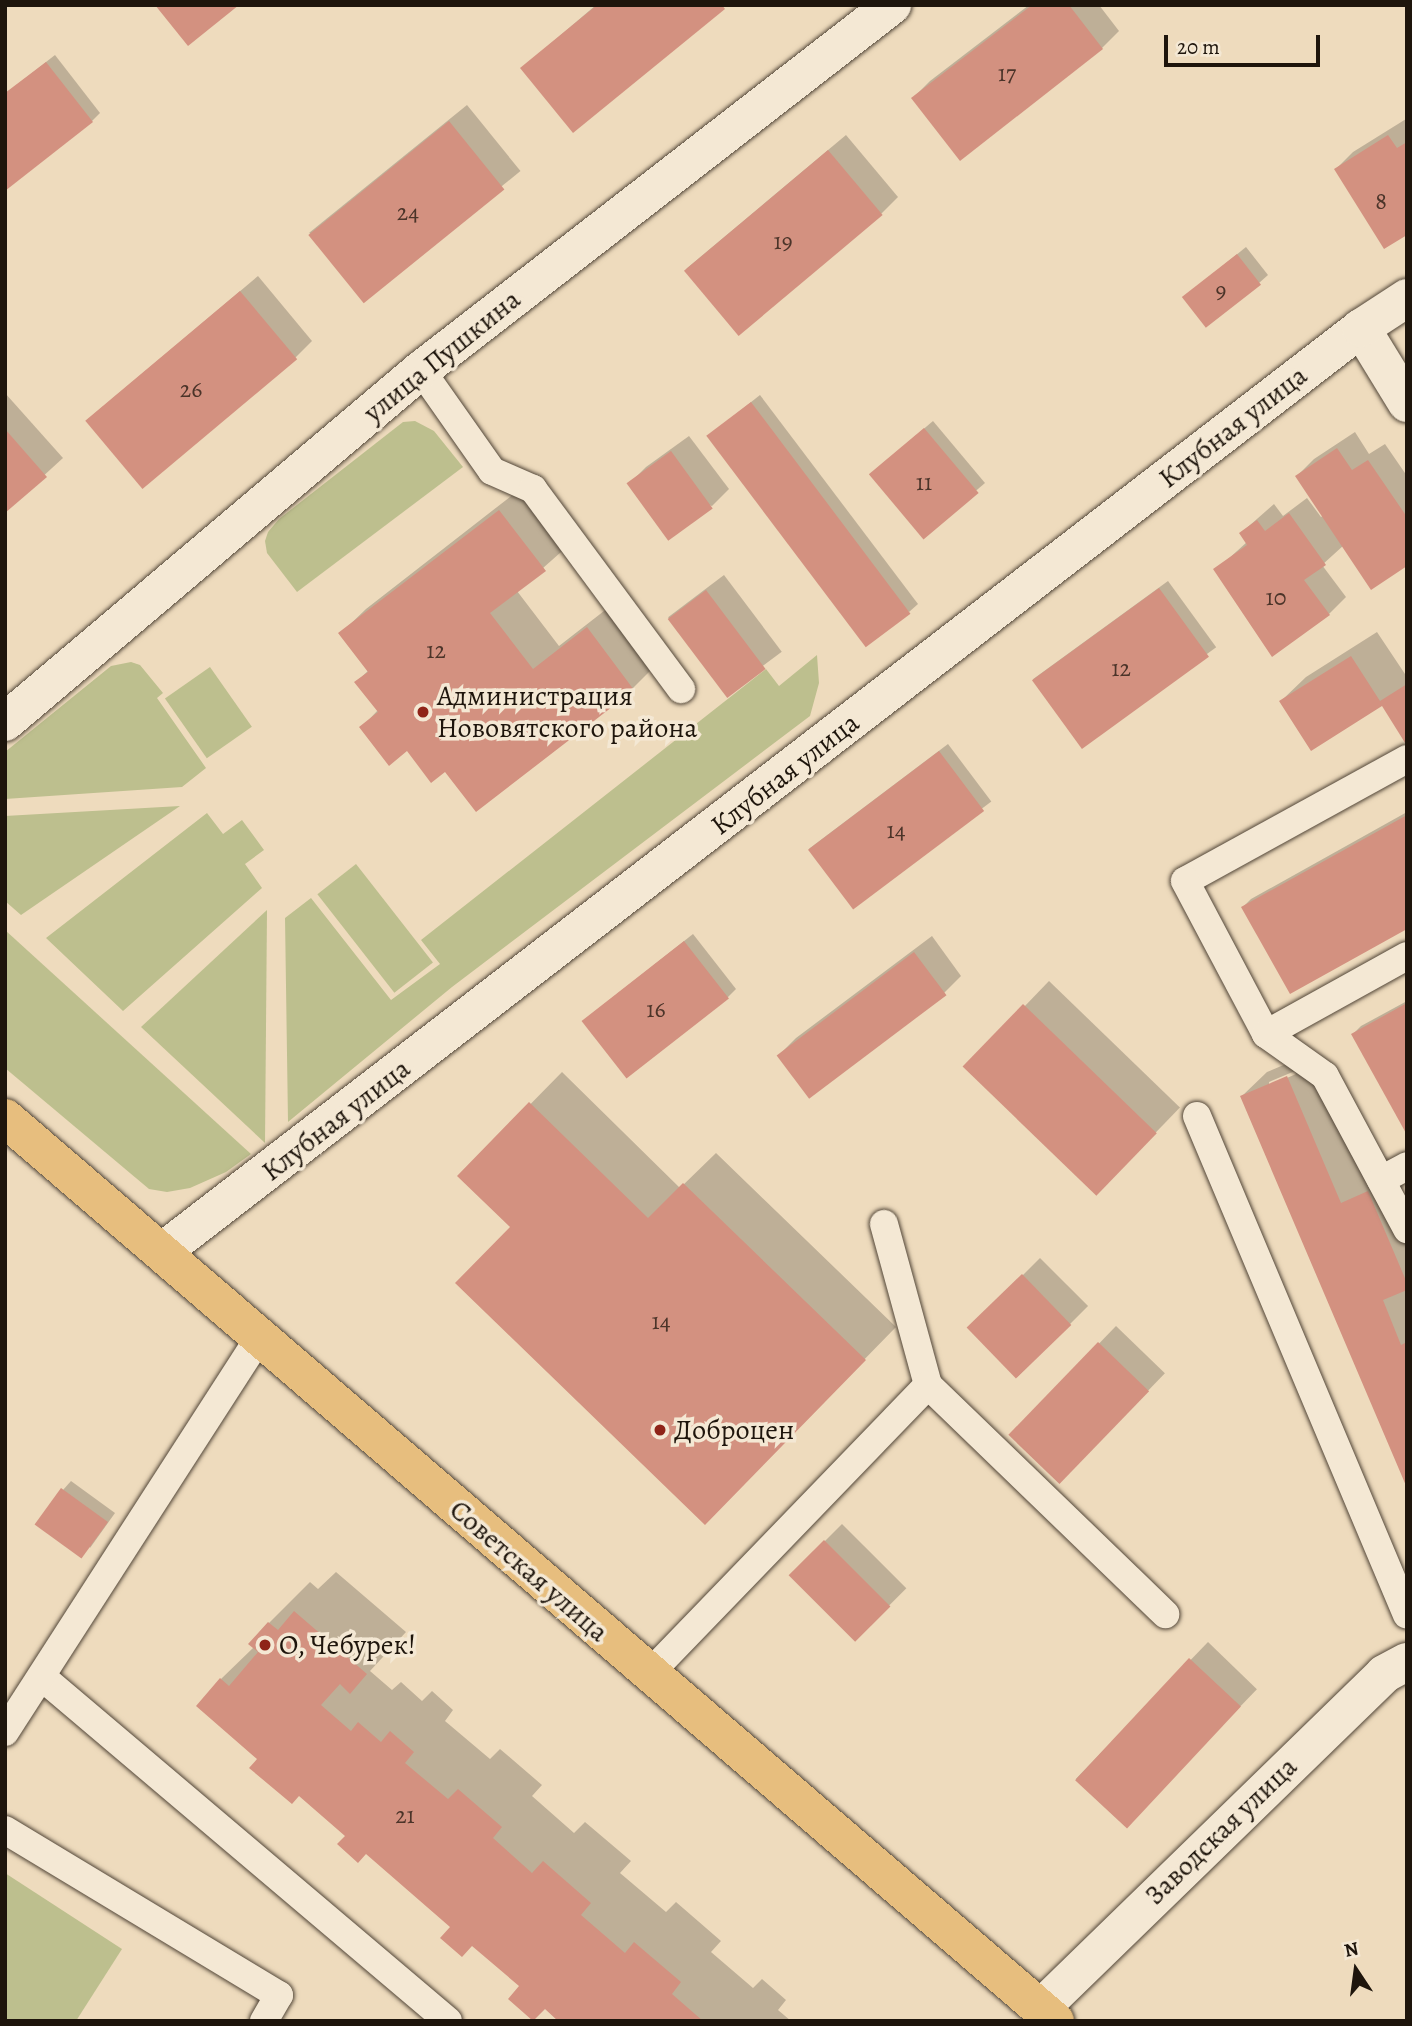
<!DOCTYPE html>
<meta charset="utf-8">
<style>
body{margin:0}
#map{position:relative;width:1412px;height:2026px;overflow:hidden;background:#eedbbd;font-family:Alegreya,serif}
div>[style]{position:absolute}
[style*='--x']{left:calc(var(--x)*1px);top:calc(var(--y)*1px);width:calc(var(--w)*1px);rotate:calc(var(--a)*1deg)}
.green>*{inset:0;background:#bdbf8e;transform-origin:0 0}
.shadow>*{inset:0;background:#0003;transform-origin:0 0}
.building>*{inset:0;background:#d39180;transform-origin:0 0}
.roads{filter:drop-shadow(0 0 2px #524638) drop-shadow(0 0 2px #524638)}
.service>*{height:28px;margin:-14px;padding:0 14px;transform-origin:14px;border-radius:14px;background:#f4e8d4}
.minor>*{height:38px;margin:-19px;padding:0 19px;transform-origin:19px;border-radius:19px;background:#f4e8d4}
.primary>*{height:38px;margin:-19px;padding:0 19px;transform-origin:19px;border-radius:19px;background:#e7be7e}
.dots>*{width:19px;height:19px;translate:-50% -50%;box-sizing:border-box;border:4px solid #f4e8d4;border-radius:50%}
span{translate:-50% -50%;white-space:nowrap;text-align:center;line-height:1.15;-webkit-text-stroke:7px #f4e8d4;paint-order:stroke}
.number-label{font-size:24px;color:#4b3429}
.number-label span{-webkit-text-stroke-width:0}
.street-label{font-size:28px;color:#1e150c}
.poi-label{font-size:28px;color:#1e150c}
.left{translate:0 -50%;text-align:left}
.frame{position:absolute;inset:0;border:7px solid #1e150c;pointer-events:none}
.north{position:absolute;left:1321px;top:1935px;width:70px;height:70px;-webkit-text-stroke:5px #f4e8d4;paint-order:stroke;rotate:347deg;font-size:19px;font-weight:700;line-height:28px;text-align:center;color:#1e150c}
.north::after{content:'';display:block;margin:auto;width:24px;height:32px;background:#1e150c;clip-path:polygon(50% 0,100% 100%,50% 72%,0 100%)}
.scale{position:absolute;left:1164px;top:35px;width:156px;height:32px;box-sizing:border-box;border:4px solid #1e150c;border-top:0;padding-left:9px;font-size:21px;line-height:24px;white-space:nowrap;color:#1e150c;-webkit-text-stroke:5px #f4e8d4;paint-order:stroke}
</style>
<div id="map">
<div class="green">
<i style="clip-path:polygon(415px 421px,434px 431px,463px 467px,297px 592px,267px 553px,265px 541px,268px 532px,279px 519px,403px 422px)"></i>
<i style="clip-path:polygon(817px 655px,819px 683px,810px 716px,452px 987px,288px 1122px,285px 918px,311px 898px,391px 1000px,440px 964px,421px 940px,766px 669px,779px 686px)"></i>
<i style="clip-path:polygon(131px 662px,140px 665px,163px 693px,157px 698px,206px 768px,182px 787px,5px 799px,5px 752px,111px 666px)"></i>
<i style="left:210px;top:667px;width:73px;height:55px;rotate:55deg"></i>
<i style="clip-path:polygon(180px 806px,21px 915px,5px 901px,5px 816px)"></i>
<i style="clip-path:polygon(207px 813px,223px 834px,242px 820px,264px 850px,245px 864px,262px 888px,123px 1011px,46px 938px)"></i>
<i style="left:356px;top:864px;width:125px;height:49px;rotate:52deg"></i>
<i style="clip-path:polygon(267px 910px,265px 1143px,141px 1027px)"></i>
<i style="clip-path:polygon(5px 930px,251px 1154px,226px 1172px,190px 1188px,167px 1192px,149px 1189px,5px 1068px)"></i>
<i style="clip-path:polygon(5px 1873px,122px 1949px,76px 2021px,5px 2021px)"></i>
</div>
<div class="shadow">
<i style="clip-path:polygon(596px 5px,727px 5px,522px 68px)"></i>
<i style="clip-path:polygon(1029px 5px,1099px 5px,1119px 31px,1102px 48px,913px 98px,930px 81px)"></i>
<i style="clip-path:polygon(55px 55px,100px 113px,92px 121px,5px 94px)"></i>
<i style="left:467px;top:105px;width:85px;height:203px;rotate:51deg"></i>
<i style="clip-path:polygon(1406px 119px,1407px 121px,1407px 233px,1336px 169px,1353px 152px)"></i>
<i style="clip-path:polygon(846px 135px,898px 197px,881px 214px,686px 269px)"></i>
<i style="clip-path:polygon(1246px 247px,1268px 275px,1259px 283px,1184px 297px)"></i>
<i style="clip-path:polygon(258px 276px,312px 341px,295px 358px,87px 420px)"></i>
<i style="clip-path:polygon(5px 393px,63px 458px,5px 511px)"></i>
<i style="clip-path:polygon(760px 395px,918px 604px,909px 612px,708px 436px)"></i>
<i style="clip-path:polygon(933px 421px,985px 483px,923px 536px,880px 466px)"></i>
<i style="clip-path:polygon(1355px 432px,1369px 454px,1385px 444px,1407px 476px,1407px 564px,1344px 545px,1322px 565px,1346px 597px,1329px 614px,1216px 570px,1247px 542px,1241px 533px,1274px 504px,1283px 516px,1307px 498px,1321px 517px,1324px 515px,1297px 476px,1314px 459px)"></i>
<i style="clip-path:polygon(689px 436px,729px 489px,712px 506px,629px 484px,646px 467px)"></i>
<i style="clip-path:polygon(524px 486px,569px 545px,517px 591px,559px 646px,613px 604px,658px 663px,633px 688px,476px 809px,446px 769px,361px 728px,378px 710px,356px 682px,369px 670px,341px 633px,366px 609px)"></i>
<i style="left:724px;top:575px;width:96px;height:70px;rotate:53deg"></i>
<i style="left:1168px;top:581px;width:82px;height:167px;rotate:54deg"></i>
<i style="clip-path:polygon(1377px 632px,1407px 677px,1407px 743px,1382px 704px,1281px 701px,1306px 677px)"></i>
<i style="left:948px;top:744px;width:72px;height:174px;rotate:53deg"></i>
<i style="clip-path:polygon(1407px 812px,1407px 927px,1243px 907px,1251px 899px)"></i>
<i style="clip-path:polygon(693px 934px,736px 989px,728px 997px,593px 1013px)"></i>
<i style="clip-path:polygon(932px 936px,961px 976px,944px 993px,779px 1055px,796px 1038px)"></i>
<i style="left:1049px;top:981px;width:182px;height:120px;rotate:44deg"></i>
<i style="clip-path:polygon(1407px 1001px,1407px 1129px,1353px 1034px,1361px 1026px)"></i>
<i style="clip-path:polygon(evenodd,1312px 1053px,1366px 1179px,1393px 1168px,1407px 1201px,1407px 1484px,1242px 1096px,1267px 1072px,1312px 1053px,1295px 1071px,1296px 1074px,1269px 1086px,1269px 1082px,1295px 1071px)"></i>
<i style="clip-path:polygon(562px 1072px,680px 1188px,716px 1153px,896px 1327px,736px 1491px,513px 1227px,460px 1176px)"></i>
<i style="left:1040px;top:1258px;width:68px;height:100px;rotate:45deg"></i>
<i style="left:1116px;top:1326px;width:68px;height:152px;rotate:44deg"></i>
<i style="clip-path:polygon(71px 1481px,115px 1513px,90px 1548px,63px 1490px)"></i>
<i style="left:842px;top:1524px;width:91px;height:72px;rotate:45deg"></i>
<i style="clip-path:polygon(336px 1572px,406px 1632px,370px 1671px,392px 1690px,401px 1682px,422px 1701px,432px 1691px,453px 1710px,445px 1721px,490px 1759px,500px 1749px,542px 1785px,532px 1796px,574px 1833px,585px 1822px,631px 1861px,620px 1873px,666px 1912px,676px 1902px,721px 1941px,711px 1952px,753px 1988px,762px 1979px,786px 2000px,778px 2010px,791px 2021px,561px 2021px,259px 1759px,221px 1679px,254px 1647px,269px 1623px,310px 1582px,318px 1589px)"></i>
<i style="left:1208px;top:1642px;width:68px;height:190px;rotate:44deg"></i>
</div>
<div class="building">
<i style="clip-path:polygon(155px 5px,239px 5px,188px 46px)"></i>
<i style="clip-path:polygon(597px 5px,722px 5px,725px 9px,573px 133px,520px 68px)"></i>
<i style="clip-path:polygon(1032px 5px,1069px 5px,1103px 49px,960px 161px,911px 98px)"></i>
<i style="clip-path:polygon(46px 62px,93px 122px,5px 191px,5px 93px)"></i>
<i style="left:449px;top:121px;width:88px;height:181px;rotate:51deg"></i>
<i style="clip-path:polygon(1388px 135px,1397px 148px,1407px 142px,1407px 235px,1384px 249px,1334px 169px)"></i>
<i style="left:828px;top:150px;width:85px;height:188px;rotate:50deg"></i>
<i style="left:1237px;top:254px;width:39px;height:70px;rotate:52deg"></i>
<i style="left:240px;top:291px;width:89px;height:202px;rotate:50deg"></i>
<i style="left:751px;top:402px;width:265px;height:56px;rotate:53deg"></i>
<i style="left:924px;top:428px;width:85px;height:72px;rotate:50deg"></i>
<i style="clip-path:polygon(5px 429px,47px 477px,5px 513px)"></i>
<i style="clip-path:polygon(1337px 448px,1352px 470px,1368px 460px,1407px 517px,1407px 566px,1371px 590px,1295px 476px)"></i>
<i style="left:671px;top:451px;width:71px;height:55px;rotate:54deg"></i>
<i style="clip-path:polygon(499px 510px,546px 571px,490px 613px,533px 669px,587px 627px,634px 690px,476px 812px,445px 772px,431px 783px,407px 751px,389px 766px,359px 727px,378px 712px,354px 682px,368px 672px,338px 633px)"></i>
<i style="clip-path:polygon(1289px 513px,1326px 565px,1304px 580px,1330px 615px,1272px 657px,1213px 569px,1247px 545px,1239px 533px,1257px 520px,1265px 531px)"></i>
<i style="left:1159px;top:588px;width:85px;height:157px;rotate:54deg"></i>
<i style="left:706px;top:590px;width:99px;height:48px;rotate:53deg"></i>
<i style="clip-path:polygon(1351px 656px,1380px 701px,1407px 684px,1407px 746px,1382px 706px,1311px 751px,1279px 701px)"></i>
<i style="left:939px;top:751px;width:75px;height:164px;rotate:53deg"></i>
<i style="clip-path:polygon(1407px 815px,1407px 929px,1290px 994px,1241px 907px)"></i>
<i style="left:684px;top:941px;width:73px;height:130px;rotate:52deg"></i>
<i style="left:914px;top:952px;width:54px;height:172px;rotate:53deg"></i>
<i style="clip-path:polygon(1407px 1003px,1407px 1135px,1351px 1034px)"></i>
<i style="left:1023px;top:1004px;width:186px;height:87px;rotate:44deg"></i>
<i style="clip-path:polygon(1287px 1076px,1341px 1203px,1368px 1191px,1407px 1283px,1407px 1290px,1383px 1300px,1401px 1345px,1407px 1342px,1407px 1488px,1240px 1096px)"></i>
<i style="clip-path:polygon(529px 1102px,648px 1218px,683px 1183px,866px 1360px,705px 1525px,455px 1283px,510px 1227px,457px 1176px)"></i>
<i style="left:1022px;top:1274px;width:71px;height:77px;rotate:46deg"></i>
<i style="left:1098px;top:1342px;width:71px;height:129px;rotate:44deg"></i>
<i style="left:61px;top:1488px;width:58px;height:45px;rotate:36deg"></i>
<i style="left:824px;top:1540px;width:94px;height:50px;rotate:45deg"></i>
<i style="clip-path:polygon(294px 1611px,367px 1674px,350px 1694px,340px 1684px,321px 1705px,351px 1731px,358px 1722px,381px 1742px,390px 1731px,414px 1752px,405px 1763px,448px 1799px,458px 1789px,502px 1827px,493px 1838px,532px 1873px,543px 1861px,591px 1903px,581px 1915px,625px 1953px,634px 1942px,681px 1982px,672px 1994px,703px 2021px,558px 2021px,545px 2009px,533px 2021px,508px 1999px,519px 1986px,472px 1946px,462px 1957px,440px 1938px,450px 1927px,366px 1854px,358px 1863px,337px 1844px,345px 1836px,299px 1796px,292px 1804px,249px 1768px,257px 1759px,196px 1706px,220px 1678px,229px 1686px,258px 1652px,248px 1644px,268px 1622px,278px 1630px)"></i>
<i style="left:1189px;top:1658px;width:71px;height:167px;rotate:43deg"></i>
</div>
<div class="roads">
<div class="service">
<i style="--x:421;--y:370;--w:123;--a:54.9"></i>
<i style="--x:492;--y:471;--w:45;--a:23.7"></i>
<i style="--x:533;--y:489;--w:249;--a:53.5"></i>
<i style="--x:1407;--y:759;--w:253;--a:151.2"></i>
<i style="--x:1185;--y:881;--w:173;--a:62.1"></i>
<i style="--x:1266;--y:1034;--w:72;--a:35.4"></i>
<i style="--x:1325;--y:1076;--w:174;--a:61.8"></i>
<i style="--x:1266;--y:1034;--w:161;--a:-29"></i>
<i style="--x:1197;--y:1116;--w:541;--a:67.18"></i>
<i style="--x:1381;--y:1180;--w:30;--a:-28"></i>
<i style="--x:884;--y:1224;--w:167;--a:74.7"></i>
<i style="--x:649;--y:1674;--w:402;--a:-46"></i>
<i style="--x:928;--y:1385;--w:330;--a:44"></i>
<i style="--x:42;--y:1677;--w:532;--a:40.27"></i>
<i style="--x:5;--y:1732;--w:471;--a:-57.2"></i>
<i style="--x:5;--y:1830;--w:320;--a:31.1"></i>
<i style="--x:279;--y:1995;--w:30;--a:120"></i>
</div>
<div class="minor">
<i style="--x:1361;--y:328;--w:88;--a:58.5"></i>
<i style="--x:5;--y:722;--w:545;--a:-40.24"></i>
<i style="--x:421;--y:370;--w:596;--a:-37.77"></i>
<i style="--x:163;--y:1251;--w:1512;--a:-37.61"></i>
<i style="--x:1361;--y:328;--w:55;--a:-33.1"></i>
<i style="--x:1041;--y:2008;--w:479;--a:-44.2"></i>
<i style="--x:1384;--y:1674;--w:26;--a:-28"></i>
</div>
<div class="primary">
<i style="--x:5;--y:1118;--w:1385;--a:40.7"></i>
</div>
</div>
<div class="dots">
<i style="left:423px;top:712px;background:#8f2418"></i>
<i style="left:660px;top:1430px;background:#8f2418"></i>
<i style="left:265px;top:1645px;background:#8f2418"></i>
</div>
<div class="number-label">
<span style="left:1007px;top:74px">17</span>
<span style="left:1381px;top:202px">8</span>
<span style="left:408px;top:213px">24</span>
<span style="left:783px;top:242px">19</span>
<span style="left:1221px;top:291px">9</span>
<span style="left:191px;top:390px">26</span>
<span style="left:924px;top:483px">11</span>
<span style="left:1276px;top:598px">10</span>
<span style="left:436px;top:651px">12</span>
<span style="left:1121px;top:669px">12</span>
<span style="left:896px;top:831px">14</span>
<span style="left:656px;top:1010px">16</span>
<span style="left:661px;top:1322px">14</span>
<span style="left:405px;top:1816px">21</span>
</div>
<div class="street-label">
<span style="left:442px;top:356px;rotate:-39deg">улица Пушкина</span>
<span style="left:1233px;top:427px;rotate:-38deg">Клубная улица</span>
<span style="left:785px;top:774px;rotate:-38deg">Клубная улица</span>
<span style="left:336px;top:1120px;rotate:-38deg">Клубная улица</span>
<span style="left:529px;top:1571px;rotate:41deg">Советская улица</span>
<span style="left:1221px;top:1831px;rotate:-44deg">Заводская улица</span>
</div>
<div class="poi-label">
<span class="left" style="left:437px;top:712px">Администрация<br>Нововятского района</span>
<span class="left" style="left:674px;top:1430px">Доброцен</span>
<span class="left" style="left:279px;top:1645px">О, Чебурек!</span>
</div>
<div class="frame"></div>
<div class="north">N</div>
<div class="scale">20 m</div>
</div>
